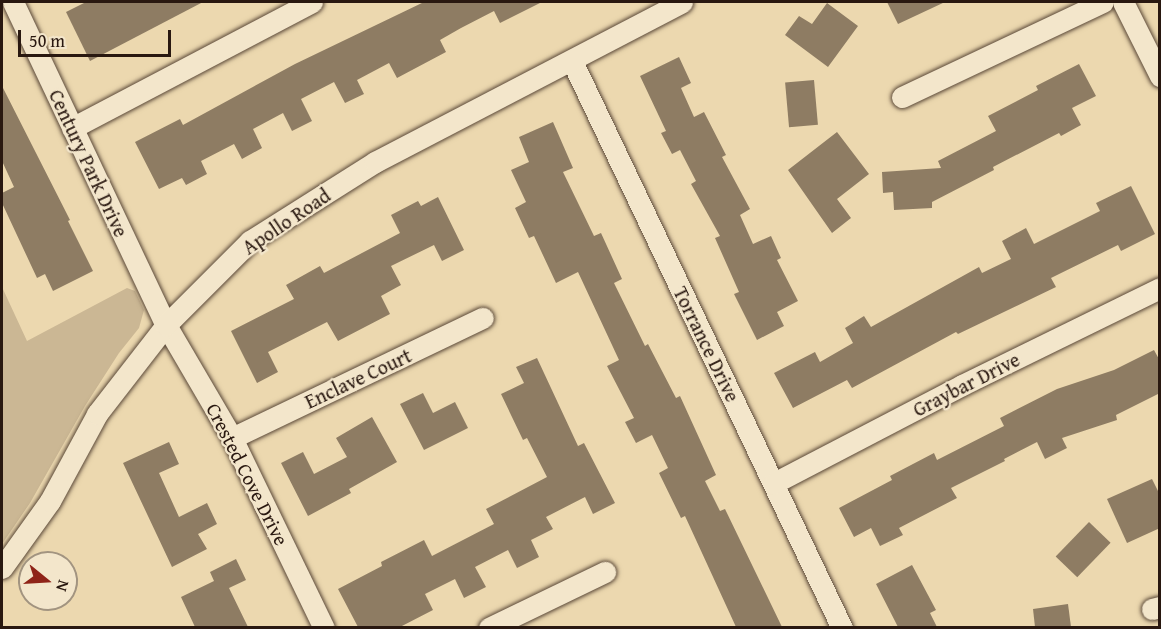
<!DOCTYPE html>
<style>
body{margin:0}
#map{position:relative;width:1161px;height:629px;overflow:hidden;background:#ecd8af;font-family:"Gentium Book Plus",serif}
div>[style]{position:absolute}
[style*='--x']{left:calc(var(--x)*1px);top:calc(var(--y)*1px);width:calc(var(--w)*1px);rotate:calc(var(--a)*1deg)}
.green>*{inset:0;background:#cbb794}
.building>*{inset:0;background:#8e7c63;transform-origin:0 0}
.roads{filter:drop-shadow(0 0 2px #5a4838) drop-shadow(0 0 2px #5a4838)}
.minor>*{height:21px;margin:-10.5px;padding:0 10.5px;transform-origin:10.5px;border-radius:10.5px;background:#f3e6cb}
span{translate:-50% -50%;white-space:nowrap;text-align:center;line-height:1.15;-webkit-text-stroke:4.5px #f3e6cb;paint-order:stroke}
.street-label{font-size:20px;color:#291810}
.frame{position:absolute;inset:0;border:3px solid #291810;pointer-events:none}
.north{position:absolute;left:18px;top:551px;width:60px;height:60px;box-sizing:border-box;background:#f3e6cb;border:2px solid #a29480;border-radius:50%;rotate:108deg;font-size:16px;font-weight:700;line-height:24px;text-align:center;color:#291810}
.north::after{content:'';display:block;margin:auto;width:21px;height:27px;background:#8f2418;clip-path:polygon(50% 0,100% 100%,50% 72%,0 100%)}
.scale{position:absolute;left:18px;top:30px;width:153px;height:27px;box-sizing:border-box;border:3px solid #291810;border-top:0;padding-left:8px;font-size:18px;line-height:21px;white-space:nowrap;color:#291810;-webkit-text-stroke:4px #f3e6cb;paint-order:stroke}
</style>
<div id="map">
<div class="green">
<i style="clip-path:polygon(2px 287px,27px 341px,127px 288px,135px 291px,144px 310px,139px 328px,119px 353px,85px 406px,30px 503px,2px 544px)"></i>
</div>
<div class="building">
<i style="clip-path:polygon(86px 2px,203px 2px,90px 61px,66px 12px)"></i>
<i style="clip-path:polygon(424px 2px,542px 2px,500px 23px,494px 11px,461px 28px,440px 40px,446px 52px,397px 78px,389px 63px,357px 80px,364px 94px,345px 103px,334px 82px,301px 99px,312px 121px,292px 131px,283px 113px,253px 129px,262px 148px,242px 159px,234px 144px,201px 161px,207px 174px,186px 185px,182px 178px,159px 189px,135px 142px,180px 119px,183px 125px,295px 64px)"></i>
<i style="clip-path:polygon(887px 2px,945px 2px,898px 24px)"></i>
<i style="clip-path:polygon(827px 3px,858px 26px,828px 67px,785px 35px,799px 16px,812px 24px)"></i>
<i style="clip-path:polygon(679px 57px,691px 83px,681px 88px,694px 117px,704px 112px,726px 155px,722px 157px,750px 209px,740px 215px,753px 244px,771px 236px,781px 258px,777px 260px,798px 301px,777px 312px,784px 326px,757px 340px,734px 294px,739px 292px,715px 238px,720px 236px,691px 184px,696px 181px,680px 150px,672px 154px,661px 133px,666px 131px,640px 76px)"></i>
<i style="clip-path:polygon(1079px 64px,1096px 96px,1072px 108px,1081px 125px,1061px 136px,1059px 133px,993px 167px,994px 170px,932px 202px,932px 208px,894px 210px,893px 192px,883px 193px,882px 172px,941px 168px,938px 161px,996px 131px,988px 116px,1038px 90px,1036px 86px)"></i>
<i style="left:814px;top:80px;width:45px;height:29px;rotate:85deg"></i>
<i style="clip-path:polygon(2px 86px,70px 220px,68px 221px,93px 271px,53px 291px,45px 274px,37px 278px,2px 203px,2px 193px,14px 187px,2px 161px)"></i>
<i style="clip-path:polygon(553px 122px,573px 168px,563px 172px,594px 236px,601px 233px,622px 279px,614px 283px,645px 346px,648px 344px,676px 398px,680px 396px,716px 475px,705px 481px,720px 511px,725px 509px,782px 627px,736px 627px,685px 516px,681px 518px,659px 473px,668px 468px,652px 435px,636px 443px,625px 422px,634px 418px,607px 366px,619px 360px,578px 272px,556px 283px,534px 236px,529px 238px,515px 208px,526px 202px,511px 170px,529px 162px,519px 137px)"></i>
<i style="clip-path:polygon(837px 132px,869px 174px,837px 199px,851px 218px,832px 233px,788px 170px)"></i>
<i style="clip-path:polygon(1131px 186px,1155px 234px,1121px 251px,1118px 245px,1051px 278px,1056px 287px,958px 334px,956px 332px,852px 388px,847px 380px,793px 408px,774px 373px,815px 352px,820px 362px,853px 343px,845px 328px,864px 316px,871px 327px,979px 267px,982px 273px,1011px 259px,1002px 241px,1026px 228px,1034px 244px,1100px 211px,1096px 203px)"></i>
<i style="clip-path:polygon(438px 197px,464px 250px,442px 261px,434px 245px,391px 266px,401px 285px,381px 296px,390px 314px,338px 341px,327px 322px,268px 352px,278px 372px,257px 383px,231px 331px,294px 299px,286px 285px,320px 266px,324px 273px,400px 233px,391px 215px,418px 201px,421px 206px)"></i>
<i style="clip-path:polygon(1154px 350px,1160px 361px,1160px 393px,1116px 415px,1117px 420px,1062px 438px,1067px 448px,1045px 459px,1037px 442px,1004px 459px,1005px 461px,951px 488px,957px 498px,899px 528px,903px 535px,880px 546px,871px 528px,854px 537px,839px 508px,892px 480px,890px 476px,934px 453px,937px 460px,1004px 426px,1000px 418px,1057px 389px,1114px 370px)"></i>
<i style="clip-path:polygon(537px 358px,578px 446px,584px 443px,615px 503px,593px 514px,585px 497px,546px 517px,553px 529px,531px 540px,539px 557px,517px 568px,508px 550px,475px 567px,486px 587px,464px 598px,455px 579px,425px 594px,433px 610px,400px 627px,358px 627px,338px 589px,382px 566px,381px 562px,424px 540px,432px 556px,494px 524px,486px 509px,547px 477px,527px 438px,523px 440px,501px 394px,524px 383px,516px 367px)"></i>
<i style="clip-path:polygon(423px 393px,433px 413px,455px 402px,468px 428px,424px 450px,400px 404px)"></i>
<i style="clip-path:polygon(372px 417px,397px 462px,349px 489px,351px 493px,308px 516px,281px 463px,303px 452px,314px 474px,347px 457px,336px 438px)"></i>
<i style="clip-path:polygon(169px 442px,179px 464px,159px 473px,179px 517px,207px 503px,217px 524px,198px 534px,207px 549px,172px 567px,123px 463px)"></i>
<i style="clip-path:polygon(1152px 479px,1160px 495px,1160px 528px,1127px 543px,1107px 499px)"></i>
<i style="left:1089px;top:522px;width:30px;height:48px;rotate:44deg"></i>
<i style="clip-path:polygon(236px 559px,246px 580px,229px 588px,248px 627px,195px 627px,181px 597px,214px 581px,210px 572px)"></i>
<i style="clip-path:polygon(912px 565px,936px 610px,930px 613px,937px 627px,898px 627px,876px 584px)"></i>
<i style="clip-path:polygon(1068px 604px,1071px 627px,1035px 627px,1033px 609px)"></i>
</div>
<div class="roads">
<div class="minor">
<i style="--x:13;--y:2;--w:357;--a:64.7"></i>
<i style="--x:166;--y:325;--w:131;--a:59.7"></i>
<i style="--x:232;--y:438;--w:211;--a:64.2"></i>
<i style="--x:1123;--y:2;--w:83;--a:63.4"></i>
<i style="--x:572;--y:61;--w:628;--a:64.54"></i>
<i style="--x:902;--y:97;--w:222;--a:-25.3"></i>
<i style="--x:72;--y:128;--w:271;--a:-27.7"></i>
<i style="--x:232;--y:438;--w:278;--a:-25.6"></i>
<i style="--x:774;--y:483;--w:212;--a:-27.5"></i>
<i style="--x:962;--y:385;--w:220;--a:-26.1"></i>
<i style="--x:2;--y:568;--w:82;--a:-54.4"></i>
<i style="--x:50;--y:501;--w:99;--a:-61.6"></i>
<i style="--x:97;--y:414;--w:113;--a:-52.2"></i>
<i style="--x:166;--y:325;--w:119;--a:-45"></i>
<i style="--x:250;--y:241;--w:148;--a:-32.3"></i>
<i style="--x:375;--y:162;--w:346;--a:-27.5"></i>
<i style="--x:1152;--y:609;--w:8;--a:-14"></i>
<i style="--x:489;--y:628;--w:129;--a:-25.8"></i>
</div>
</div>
<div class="street-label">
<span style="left:89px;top:163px;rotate:65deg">Century Park Drive</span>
<span style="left:286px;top:221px;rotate:-34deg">Apollo Road</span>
<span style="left:707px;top:344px;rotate:64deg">Torrance Drive</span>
<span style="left:358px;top:378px;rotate:-25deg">Enclave Court</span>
<span style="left:966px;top:384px;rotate:-27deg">Graybar Drive</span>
<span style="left:248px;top:474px;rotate:63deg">Crested Cove Drive</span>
</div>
<div class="frame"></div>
<div class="north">N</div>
<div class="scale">50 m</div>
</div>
